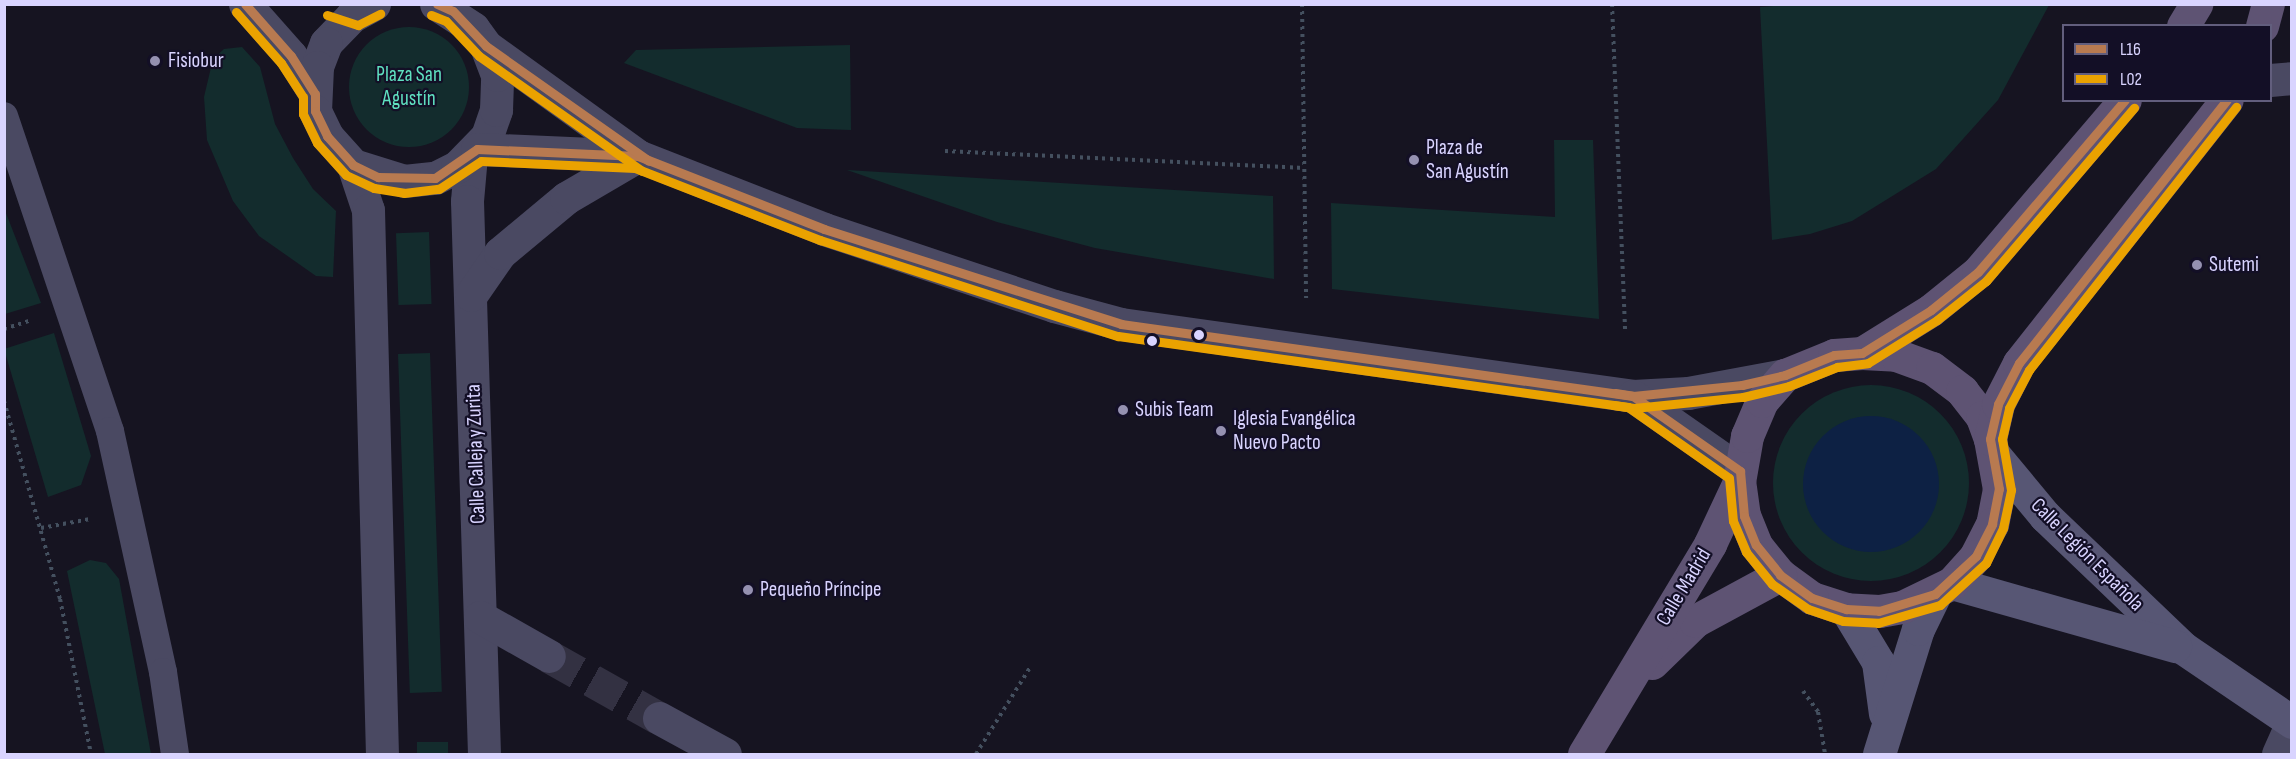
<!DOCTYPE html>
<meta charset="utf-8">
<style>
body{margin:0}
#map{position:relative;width:2296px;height:759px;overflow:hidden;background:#161421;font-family:"Sofia Sans Condensed",sans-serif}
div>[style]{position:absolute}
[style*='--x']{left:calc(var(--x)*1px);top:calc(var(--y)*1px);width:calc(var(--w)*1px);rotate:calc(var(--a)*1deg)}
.green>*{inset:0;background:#132c2d;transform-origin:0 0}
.round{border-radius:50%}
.water>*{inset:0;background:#0d2144}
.minor-tunnel>*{height:33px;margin-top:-16.5px;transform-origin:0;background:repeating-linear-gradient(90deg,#333142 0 33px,transparent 0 49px)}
.path>*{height:4px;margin-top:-2px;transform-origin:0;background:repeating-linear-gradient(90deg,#44505f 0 3px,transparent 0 7.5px)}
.pedestrian>*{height:28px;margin:-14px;padding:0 14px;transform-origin:14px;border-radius:14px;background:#4a4962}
.minor>*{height:33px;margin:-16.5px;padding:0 16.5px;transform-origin:16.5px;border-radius:16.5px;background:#4a4962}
.tertiary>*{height:33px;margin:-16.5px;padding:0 16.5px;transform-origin:16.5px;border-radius:16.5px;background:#4a4962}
.secondary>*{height:33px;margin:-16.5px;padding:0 16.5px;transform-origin:16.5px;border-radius:16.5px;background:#575674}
.primary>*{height:33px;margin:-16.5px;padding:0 16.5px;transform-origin:16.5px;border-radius:16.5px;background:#5e5373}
.bus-1>*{height:9px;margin:-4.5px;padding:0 4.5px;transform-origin:4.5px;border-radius:4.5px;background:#b87a50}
.bus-2>*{height:9px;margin:-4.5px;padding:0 4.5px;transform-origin:4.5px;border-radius:4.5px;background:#eaa200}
.dots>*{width:16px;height:16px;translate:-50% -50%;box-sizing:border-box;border:3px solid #130f26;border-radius:50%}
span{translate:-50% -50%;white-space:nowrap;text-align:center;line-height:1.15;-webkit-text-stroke:4.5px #130f26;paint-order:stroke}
.poi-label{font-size:21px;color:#d9d4ff}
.left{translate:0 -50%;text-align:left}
.park-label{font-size:21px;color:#5fe0c0}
.street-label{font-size:21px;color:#d9d4ff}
.frame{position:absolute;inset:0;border:6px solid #d9d4ff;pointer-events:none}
.legend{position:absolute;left:2062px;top:24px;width:210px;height:78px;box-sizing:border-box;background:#130f26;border:2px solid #625e7d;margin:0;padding:8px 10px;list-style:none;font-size:18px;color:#d9d4ff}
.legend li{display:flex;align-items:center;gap:12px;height:30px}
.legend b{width:30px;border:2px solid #625e7d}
</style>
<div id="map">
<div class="green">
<i style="clip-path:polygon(1801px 4px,2049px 4px,2049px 5px,1998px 100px,1936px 169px,1852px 221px,1810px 234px,1772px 240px,1760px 7px)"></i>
<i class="round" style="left:349px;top:27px;width:120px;height:120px"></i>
<i style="clip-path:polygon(850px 45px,851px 130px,797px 128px,624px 63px,636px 50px)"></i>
<i style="clip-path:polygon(242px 47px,260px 67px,275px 124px,293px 158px,313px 189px,336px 211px,333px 277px,316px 276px,259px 236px,233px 201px,207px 140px,204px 97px,213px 59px,224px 49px)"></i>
<i style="clip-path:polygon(1554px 140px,1593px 140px,1599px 319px,1332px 289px,1331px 203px,1555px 217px)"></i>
<i style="clip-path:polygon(847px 170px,1273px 196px,1274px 279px,1095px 248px,997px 222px)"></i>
<i style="clip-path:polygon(4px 208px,41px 303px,5px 314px,4px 314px)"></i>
<i style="left:429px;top:232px;width:72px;height:33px;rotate:88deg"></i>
<i style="clip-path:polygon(54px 333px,91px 456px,81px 485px,48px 497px,4px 349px)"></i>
<i style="left:430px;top:353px;width:339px;height:32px;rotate:88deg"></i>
<i class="round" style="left:1773px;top:385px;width:196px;height:196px"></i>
<i style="clip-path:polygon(90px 560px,106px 563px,119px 579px,151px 754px,105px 754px,67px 571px)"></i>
<i style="left:448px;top:742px;width:12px;height:31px;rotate:90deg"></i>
</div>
<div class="water">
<i class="round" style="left:1803px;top:416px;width:136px;height:136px"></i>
</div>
<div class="minor-tunnel">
<i style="--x:549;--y:656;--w:126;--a:29.4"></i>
</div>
<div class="path">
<i style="--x:1302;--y:4;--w:294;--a:89.2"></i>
<i style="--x:1612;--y:4;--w:329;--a:87.7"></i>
<i style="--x:945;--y:151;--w:359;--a:2.7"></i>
<i style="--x:4;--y:329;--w:28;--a:-18"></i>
<i style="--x:4;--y:401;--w:206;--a:74.2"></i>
<i style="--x:60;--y:599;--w:158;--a:78.7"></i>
<i style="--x:41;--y:528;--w:50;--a:-10.4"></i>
<i style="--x:1803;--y:691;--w:26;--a:54"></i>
<i style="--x:1818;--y:712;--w:43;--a:80.5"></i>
<i style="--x:976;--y:754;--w:104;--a:-58"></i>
</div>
<div class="pedestrian">
<i style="--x:4;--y:116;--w:332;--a:71.4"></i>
<i style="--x:110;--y:431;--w:247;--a:77.6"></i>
<i style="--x:163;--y:672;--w:83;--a:81.7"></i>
</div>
<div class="minor">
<i style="--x:2270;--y:80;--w:22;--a:-5"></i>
<i style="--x:471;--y:155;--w:46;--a:95"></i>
<i style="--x:467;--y:201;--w:553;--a:88.24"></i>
<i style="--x:353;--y:165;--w:47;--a:71.6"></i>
<i style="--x:368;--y:210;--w:544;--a:88.53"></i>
<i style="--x:471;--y:295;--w:51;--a:-55.4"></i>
<i style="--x:500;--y:253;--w:86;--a:-39.8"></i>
<i style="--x:566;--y:198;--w:83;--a:-30.3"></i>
<i style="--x:480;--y:617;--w:79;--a:29.5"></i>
<i style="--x:659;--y:718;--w:75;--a:28.6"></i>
<i style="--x:2278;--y:754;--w:34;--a:-66"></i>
</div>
<div class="tertiary">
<i style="--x:245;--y:4;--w:69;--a:48.5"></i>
<i style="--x:291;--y:56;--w:45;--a:57.7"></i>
<i style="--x:374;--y:4;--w:26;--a:151"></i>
<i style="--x:351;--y:17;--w:36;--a:134"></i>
<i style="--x:326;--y:43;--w:26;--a:111"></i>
<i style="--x:317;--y:67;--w:44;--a:92.6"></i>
<i style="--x:315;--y:111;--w:28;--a:64"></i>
<i style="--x:327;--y:136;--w:39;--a:48"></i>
<i style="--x:353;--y:165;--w:53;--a:17.4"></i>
<i style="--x:404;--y:181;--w:31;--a:-6"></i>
<i style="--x:435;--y:178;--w:25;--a:-27"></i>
<i style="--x:457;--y:167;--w:43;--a:-45.9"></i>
<i style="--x:487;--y:136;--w:28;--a:-71"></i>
<i style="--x:496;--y:110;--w:35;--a:-88"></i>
<i style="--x:497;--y:75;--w:31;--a:-111"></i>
<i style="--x:486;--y:46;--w:22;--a:-126"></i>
<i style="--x:473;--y:28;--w:44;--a:-147"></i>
<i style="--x:486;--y:46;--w:188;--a:35.9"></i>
<i style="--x:638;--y:156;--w:200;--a:21.4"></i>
<i style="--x:824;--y:229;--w:243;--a:18.5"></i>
<i style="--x:1054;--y:306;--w:69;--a:15"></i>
<i style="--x:1121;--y:324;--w:517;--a:8"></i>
<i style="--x:1633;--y:396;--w:55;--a:-3.1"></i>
<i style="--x:1688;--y:393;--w:99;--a:-10.5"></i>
<i style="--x:477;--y:149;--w:161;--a:2.5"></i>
<i style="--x:1633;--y:396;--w:131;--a:35"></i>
</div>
<div class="secondary">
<i style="--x:1996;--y:457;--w:77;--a:50.3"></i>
<i style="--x:2045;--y:516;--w:191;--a:43.7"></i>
<i style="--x:2183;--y:648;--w:132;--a:34.2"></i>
<i style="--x:1952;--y:583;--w:232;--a:15.8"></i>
<i style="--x:1846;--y:609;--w:62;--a:58.9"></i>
<i style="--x:1878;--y:662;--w:52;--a:82.3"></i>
<i style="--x:1879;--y:754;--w:131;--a:-72.7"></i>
<i style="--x:1918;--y:629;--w:39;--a:-64"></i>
</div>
<div class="primary">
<i style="--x:2183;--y:26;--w:26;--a:-59"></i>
<i style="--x:2262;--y:26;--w:23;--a:-75"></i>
<i style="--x:1862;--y:353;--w:34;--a:3"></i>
<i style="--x:1896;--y:355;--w:38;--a:20"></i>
<i style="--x:1932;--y:368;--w:38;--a:37"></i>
<i style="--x:1962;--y:391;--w:33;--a:52"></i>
<i style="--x:1982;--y:417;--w:23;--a:70"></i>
<i style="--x:1990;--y:439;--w:51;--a:79.8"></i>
<i style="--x:1999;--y:489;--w:36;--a:101"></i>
<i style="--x:1992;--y:524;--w:36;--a:117"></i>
<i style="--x:1976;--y:556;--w:36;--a:132"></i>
<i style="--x:1952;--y:583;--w:55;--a:154.4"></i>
<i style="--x:1902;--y:607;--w:23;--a:170"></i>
<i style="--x:1879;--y:611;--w:33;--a:-177"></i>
<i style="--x:1846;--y:609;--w:36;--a:-162"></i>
<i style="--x:1812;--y:598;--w:39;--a:-144"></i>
<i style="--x:1780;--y:575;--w:38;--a:-129"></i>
<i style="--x:1756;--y:545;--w:31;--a:-112"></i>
<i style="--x:1744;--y:516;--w:34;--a:-98"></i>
<i style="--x:1739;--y:482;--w:47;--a:-80.1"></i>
<i style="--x:1747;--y:436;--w:38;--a:-67"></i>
<i style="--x:1762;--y:401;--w:35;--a:-49"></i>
<i style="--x:1785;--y:375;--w:53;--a:-22.2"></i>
<i style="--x:1834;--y:355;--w:28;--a:-4"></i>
<i style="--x:1862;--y:353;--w:81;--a:-31.9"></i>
<i style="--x:1931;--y:310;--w:60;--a:-39"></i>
<i style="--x:1978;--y:272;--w:226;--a:-49.5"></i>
<i style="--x:1990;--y:439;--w:36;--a:-77"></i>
<i style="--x:1998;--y:404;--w:46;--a:-62.9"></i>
<i style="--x:2019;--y:363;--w:335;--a:-51.7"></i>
<i style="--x:1652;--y:663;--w:60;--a:-44.3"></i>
<i style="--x:1695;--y:621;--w:97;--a:-28.4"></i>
<i style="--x:1584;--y:754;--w:245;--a:-59"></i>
<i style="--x:1710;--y:544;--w:68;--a:-64.9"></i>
</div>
<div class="bus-1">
<i style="--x:245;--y:4;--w:69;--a:48.5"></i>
<i style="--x:291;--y:56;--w:45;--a:57.7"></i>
<i style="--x:315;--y:94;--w:17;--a:90"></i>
<i style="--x:315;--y:111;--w:28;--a:64"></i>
<i style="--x:327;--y:136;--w:39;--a:48"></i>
<i style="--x:353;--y:165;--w:28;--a:26"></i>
<i style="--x:378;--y:177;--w:57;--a:1"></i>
<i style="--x:435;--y:178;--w:51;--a:-34.6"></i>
<i style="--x:477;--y:149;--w:161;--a:2.5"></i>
<i style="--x:638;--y:156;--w:200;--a:21.4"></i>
<i style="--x:824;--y:229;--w:312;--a:17.7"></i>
<i style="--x:1121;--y:324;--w:517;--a:8"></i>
<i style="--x:1633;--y:396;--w:131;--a:35"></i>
<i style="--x:1740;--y:471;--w:45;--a:84.9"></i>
<i style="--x:1744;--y:516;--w:31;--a:68"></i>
<i style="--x:1756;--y:545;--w:38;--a:51"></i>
<i style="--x:1780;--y:575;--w:39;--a:36"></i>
<i style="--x:1812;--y:598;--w:36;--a:18"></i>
<i style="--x:1846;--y:609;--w:33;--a:3"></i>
<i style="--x:1879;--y:611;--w:59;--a:-16.9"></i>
<i style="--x:1935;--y:594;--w:56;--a:-42.8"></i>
<i style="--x:1976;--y:556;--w:36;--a:-63"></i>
<i style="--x:1992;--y:524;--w:36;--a:-79"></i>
<i style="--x:1999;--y:489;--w:51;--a:-100.2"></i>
<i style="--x:1990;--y:439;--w:36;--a:-77"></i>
<i style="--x:1998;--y:404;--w:46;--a:-62.9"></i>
<i style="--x:2019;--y:363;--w:335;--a:-51.7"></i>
<i style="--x:437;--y:4;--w:17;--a:24"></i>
<i style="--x:453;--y:11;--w:48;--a:46.7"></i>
<i style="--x:486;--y:46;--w:199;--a:35.2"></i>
<i style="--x:1615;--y:393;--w:18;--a:9"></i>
<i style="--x:1633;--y:396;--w:110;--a:-5.8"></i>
<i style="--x:1742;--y:385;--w:44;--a:-13.1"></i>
<i style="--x:1785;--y:375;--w:53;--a:-22.2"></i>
<i style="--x:1834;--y:355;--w:28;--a:-4"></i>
<i style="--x:1862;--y:353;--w:81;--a:-31.9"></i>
<i style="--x:1931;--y:310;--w:60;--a:-39"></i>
<i style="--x:1978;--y:272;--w:226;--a:-49.5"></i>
</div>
<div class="bus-2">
<i style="--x:236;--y:12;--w:68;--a:48.6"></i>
<i style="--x:281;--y:63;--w:40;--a:57.1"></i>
<i style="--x:303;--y:97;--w:17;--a:90"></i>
<i style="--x:303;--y:114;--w:32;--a:64"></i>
<i style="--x:317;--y:143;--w:43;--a:47.8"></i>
<i style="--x:346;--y:175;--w:31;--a:25"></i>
<i style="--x:374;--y:188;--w:30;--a:9"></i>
<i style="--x:404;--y:193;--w:35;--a:-7"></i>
<i style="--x:439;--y:189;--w:50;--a:-33.7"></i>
<i style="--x:481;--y:161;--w:154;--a:2.6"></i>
<i style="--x:635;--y:168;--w:199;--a:21.3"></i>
<i style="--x:820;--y:240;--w:313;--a:17.9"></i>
<i style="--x:1118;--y:336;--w:515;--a:7.93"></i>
<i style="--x:1628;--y:407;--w:123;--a:35.1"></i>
<i style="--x:1729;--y:478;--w:43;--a:84.7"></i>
<i style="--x:1733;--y:521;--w:34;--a:67"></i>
<i style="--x:1746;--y:552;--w:41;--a:50.9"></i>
<i style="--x:1772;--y:584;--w:44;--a:34.8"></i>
<i style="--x:1808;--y:609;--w:37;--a:19"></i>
<i style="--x:1843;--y:621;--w:35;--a:3"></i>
<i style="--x:1878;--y:623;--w:65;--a:-16.2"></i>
<i style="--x:1940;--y:605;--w:62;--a:-42.4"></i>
<i style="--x:1986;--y:563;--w:39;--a:-64"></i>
<i style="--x:2003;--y:528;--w:39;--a:-78"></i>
<i style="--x:2011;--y:490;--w:52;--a:-100"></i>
<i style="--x:2002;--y:439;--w:32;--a:-77"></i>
<i style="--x:2009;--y:408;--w:43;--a:-62.2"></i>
<i style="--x:2029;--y:370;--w:335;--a:-51.8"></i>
<i style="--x:327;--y:15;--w:33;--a:18"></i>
<i style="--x:358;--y:25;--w:25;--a:-27"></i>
<i style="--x:431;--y:15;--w:16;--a:22"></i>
<i style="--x:446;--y:21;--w:48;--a:46.7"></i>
<i style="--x:479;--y:56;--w:199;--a:35.2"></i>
<i style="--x:1613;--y:405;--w:21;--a:8"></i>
<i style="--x:1634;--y:408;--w:110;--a:-5.8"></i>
<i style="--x:1743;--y:397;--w:47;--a:-13.4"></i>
<i style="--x:1789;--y:386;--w:52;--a:-21.6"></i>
<i style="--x:1837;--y:367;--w:31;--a:-7"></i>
<i style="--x:1868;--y:363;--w:81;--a:-31.9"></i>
<i style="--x:1937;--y:320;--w:63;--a:-38.5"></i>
<i style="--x:1986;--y:281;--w:228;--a:-49.5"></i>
</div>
<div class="dots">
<i style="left:155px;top:61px;background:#9591b1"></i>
<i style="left:1414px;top:160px;background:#9591b1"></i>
<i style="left:2197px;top:265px;background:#9591b1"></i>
<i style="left:1199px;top:335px;background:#d9d4ff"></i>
<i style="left:1152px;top:341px;background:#d9d4ff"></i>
<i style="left:1123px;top:410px;background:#9591b1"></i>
<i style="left:1221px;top:431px;background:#9591b1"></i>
<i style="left:748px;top:590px;background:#9591b1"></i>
</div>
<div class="poi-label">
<span class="left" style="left:168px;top:61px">Fisiobur</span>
<span class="left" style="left:1426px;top:160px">Plaza de<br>San Agustín</span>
<span class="left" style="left:2209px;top:265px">Sutemi</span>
<span class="left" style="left:1135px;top:410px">Subis Team</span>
<span class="left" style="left:1233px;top:431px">Iglesia Evangélica<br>Nuevo Pacto</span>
<span class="left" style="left:760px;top:590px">Pequeño Príncipe</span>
</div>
<div class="park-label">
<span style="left:409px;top:87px">Plaza San<br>Agustín</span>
</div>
<div class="street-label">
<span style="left:476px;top:454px;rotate:-92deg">Calle Calleja y Zurita</span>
<span style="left:2087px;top:555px;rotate:45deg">Calle Legión Española</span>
<span style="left:1684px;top:587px;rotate:-59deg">Calle Madrid</span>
</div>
<div class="frame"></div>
<ul class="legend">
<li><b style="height:8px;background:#b87a50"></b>L16</li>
<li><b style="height:8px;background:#eaa200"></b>L02</li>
</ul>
</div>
